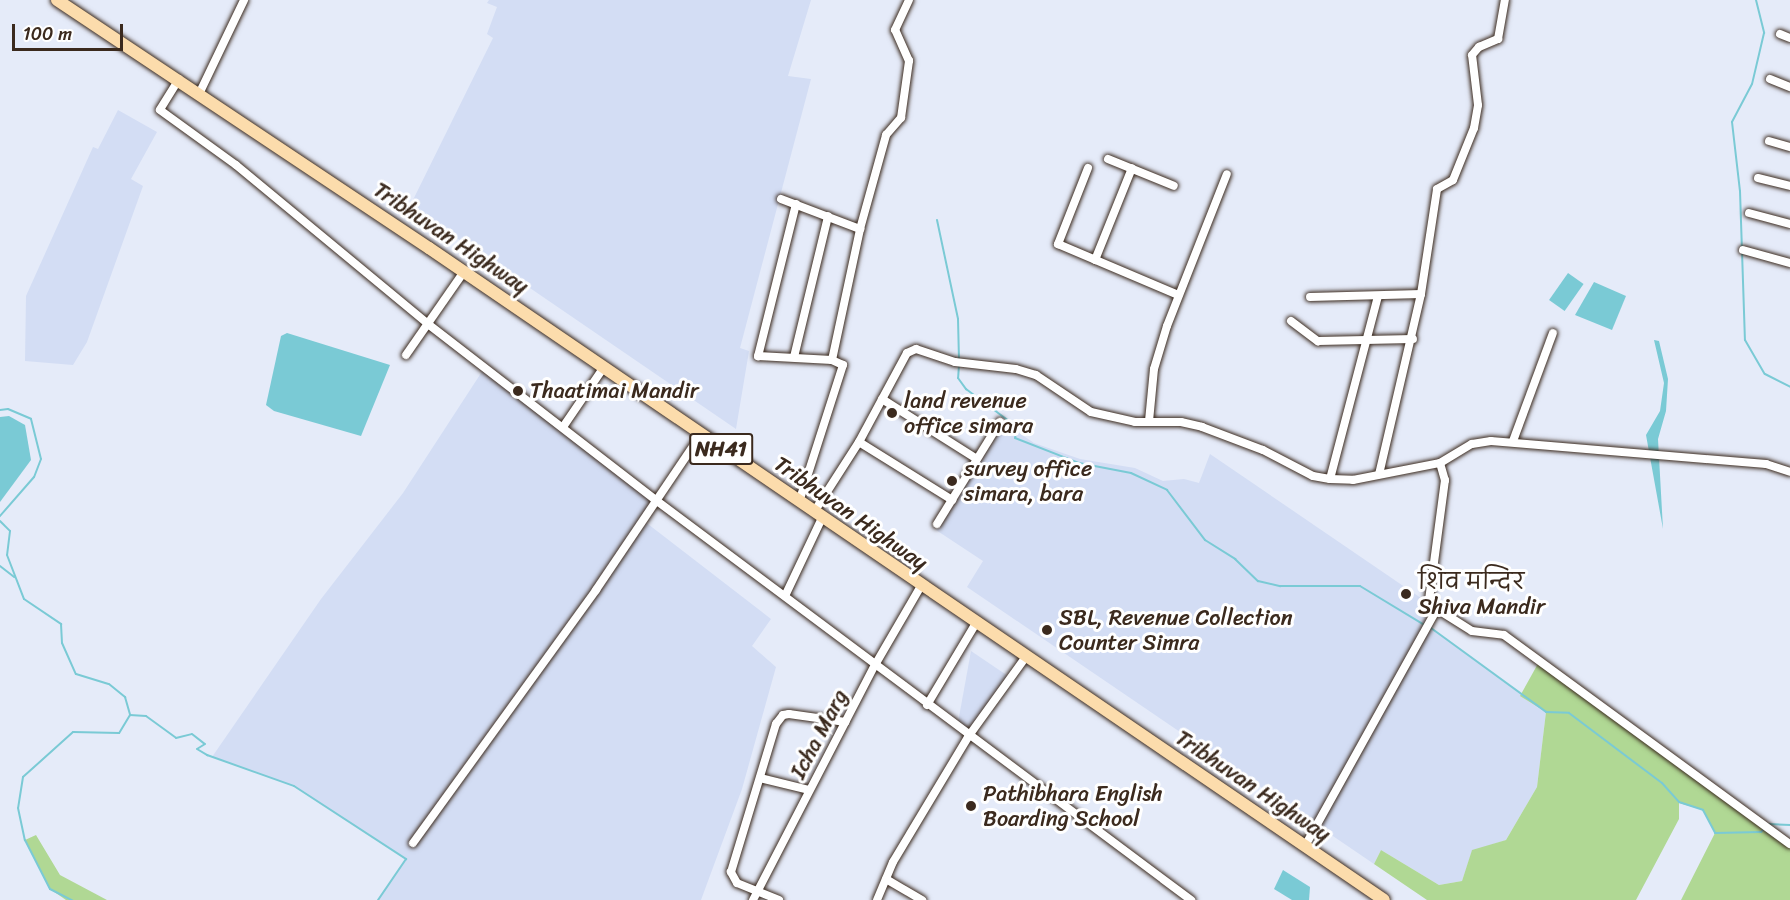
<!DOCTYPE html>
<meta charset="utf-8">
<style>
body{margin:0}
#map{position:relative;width:1790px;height:900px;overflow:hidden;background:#e5ebf9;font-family:Sriracha,"Playpen Sans Deva",sans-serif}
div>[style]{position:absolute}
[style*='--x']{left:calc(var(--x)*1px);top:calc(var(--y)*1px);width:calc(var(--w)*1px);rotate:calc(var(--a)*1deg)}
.built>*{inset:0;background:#d3ddf4}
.green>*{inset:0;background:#b0d894}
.water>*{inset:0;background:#7acad5;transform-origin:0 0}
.stream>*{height:2px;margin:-1px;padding:0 1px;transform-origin:1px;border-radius:1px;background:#7acad5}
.roads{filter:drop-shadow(0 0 2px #3b2a1e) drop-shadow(0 0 2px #3b2a1e)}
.minor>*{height:8px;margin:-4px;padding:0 4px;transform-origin:4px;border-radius:4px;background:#fff}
.highway>*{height:12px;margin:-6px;padding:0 6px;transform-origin:6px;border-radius:6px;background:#fcdcac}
.dots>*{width:16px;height:16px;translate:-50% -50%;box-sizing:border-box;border:3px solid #fff;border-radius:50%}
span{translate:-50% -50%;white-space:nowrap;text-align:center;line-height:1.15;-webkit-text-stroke:6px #fff;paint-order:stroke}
.shield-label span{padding:2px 4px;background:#fff;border:2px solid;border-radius:4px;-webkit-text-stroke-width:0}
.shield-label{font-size:21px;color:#3b2a1e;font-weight:700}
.street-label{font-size:22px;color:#3b2a1e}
.poi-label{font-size:22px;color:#3b2a1e}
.left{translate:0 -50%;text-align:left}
.scale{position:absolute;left:12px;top:24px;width:111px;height:27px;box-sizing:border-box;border:3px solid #3b2a1e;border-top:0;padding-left:8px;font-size:18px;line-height:21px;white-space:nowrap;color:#3b2a1e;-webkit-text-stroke:4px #fff;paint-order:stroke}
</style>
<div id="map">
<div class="built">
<i style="clip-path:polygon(489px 0,811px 0,788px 76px,811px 79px,740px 348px,749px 351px,736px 429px,410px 206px,493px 38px,487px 34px,497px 7px,487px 3px)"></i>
<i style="clip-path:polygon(118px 110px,157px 132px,131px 179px,143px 186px,87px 342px,73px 365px,25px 361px,26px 296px,93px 147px,98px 149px)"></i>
<i style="clip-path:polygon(485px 367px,657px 501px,644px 521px,771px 619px,752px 646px,776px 667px,742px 789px,701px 900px,378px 900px,406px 858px,294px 786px,212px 757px,321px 599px,403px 493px)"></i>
<i style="clip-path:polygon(1003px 422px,1034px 443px,1080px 459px,1135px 468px,1163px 481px,1184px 479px,1199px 483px,1210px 454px,1437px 609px,1426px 629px,1433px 629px,1546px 712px,1537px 787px,1506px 840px,1472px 851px,1462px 881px,1439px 885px,1381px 850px,1374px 864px,967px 587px,983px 561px,936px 530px)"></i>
<i style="clip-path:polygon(971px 651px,1011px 678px,968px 737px,957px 728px)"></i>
</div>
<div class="green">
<i style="clip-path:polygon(1540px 660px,1790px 844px,1790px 900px,1681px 900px,1715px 833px,1703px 810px,1679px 803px,1679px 819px,1636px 900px,1427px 900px,1374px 864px,1381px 850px,1439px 885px,1462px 881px,1472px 850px,1506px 840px,1537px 787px,1546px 712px,1520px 696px)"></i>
<i style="clip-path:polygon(36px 835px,60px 875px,107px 900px,66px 900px,50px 889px,25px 840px)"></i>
</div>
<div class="water">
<i style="left:1568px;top:273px;width:19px;height:33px;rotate:35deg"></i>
<i style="clip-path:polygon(1594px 282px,1626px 296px,1612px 330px,1575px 315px)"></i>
<i style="clip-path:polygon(287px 333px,390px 365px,361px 436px,274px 411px,266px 405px,281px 336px)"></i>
<i style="clip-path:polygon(1654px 340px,1659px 341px,1668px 379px,1666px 411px,1658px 439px,1663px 529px,1646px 435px,1660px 411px,1664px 383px)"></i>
<i style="clip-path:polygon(9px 416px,25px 425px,31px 460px,0 502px,0 417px)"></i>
<i style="clip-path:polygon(1283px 870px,1310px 887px,1309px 900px,1292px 900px,1274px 889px)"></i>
</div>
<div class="stream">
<i style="--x:1756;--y:0;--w:34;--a:76"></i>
<i style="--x:1764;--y:33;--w:52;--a:103.2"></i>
<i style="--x:1752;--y:84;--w:43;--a:117.8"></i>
<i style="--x:1732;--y:122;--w:69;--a:83.4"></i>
<i style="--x:1740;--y:191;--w:149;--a:88.1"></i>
<i style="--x:1745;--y:340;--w:39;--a:60"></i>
<i style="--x:1765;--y:374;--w:28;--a:27"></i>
<i style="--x:937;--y:220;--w:101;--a:78"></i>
<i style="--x:958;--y:319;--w:40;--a:88.6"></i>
<i style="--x:959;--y:365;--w:13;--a:94"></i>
<i style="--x:958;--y:378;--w:14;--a:54"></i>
<i style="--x:966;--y:389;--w:64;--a:36.7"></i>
<i style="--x:1017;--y:427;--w:11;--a:100"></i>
<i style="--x:1015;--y:438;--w:69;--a:21.3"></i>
<i style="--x:1079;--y:463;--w:53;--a:10.9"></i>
<i style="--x:1131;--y:473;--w:40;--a:25"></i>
<i style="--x:1167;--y:490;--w:63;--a:52.8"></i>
<i style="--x:1205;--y:540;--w:36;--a:32"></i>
<i style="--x:1235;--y:559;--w:32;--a:44"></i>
<i style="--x:1258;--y:581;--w:23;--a:13"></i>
<i style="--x:1280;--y:586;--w:80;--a:0"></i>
<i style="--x:1360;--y:586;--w:77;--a:31.2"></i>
<i style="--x:0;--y:410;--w:8;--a:-7"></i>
<i style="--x:8;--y:409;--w:25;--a:23"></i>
<i style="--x:31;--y:419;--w:41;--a:76"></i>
<i style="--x:41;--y:459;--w:19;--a:111"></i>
<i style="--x:34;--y:477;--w:52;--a:131.1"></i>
<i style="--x:0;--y:521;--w:14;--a:45"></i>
<i style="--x:10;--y:531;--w:24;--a:97"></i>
<i style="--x:7;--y:555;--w:47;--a:68.9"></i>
<i style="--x:24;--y:599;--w:45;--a:34"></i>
<i style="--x:61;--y:624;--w:19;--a:87"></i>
<i style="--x:62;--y:643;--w:34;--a:66"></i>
<i style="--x:76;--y:674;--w:34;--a:17"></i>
<i style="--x:109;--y:684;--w:21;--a:39"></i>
<i style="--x:125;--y:697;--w:19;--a:74"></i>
<i style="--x:130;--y:715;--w:21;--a:121"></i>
<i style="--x:119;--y:733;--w:46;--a:-178.8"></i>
<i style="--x:73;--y:732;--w:67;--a:138"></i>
<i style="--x:23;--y:777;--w:31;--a:99"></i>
<i style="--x:18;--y:808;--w:33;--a:78"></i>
<i style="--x:25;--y:840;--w:55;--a:63"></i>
<i style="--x:50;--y:889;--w:25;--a:27"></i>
<i style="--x:0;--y:566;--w:18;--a:38"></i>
<i style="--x:1431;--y:628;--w:142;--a:36.1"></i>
<i style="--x:1546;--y:712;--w:23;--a:2"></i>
<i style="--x:1569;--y:713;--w:116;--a:37"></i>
<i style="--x:1662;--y:783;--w:25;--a:48"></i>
<i style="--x:1679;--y:802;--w:25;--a:18"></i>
<i style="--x:1703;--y:810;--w:26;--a:62"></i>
<i style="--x:1715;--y:833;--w:46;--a:-1.2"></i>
<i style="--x:1761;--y:832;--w:6;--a:-45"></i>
<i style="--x:130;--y:715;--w:16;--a:4"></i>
<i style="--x:146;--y:716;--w:37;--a:36"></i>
<i style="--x:176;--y:738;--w:16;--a:-14"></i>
<i style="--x:192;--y:734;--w:16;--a:38"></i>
<i style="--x:205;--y:744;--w:9;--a:148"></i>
<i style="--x:197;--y:749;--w:12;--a:31"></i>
<i style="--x:207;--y:755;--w:92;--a:19.6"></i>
<i style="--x:294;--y:786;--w:134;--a:33.1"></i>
<i style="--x:406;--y:859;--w:50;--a:124.3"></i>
<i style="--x:1769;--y:824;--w:21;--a:3"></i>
</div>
<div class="roads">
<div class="minor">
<i style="--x:1780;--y:34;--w:11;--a:22"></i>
<i style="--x:179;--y:79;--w:36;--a:122"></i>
<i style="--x:160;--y:110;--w:94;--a:35.9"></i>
<i style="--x:236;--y:165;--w:249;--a:39.6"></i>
<i style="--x:428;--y:324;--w:289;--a:37.7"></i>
<i style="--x:657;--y:501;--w:667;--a:36.77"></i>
<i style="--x:1770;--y:79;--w:22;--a:22"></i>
<i style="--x:200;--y:92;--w:102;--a:-64.4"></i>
<i style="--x:1769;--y:141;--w:22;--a:16"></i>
<i style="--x:1108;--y:159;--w:71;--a:22.2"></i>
<i style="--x:1088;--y:168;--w:82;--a:111.5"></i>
<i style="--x:1058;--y:244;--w:130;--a:23"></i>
<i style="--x:1758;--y:178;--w:33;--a:14"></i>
<i style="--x:781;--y:199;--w:85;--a:20.8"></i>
<i style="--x:796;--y:204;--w:157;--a:104"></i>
<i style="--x:758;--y:356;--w:74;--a:3.1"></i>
<i style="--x:1749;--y:213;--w:42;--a:15"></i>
<i style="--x:1743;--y:250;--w:49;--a:15.5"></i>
<i style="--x:1095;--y:260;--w:99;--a:-68.1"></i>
<i style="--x:1421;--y:294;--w:106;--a:-81.3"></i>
<i style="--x:1437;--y:189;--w:18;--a:-29"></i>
<i style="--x:1453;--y:180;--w:56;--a:-68"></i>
<i style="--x:1474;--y:128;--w:23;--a:-80"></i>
<i style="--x:1478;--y:105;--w:50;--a:-96.8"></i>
<i style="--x:1472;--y:55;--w:11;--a:-49"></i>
<i style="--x:1479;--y:47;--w:21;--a:-23"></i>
<i style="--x:1498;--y:39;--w:40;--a:-80"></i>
<i style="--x:1310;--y:297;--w:111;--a:-1.5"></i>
<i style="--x:1421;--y:294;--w:185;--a:103.1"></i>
<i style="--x:1291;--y:321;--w:34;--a:37"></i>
<i style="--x:1318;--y:341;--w:95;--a:-1.2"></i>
<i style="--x:406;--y:355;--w:100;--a:-55.2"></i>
<i style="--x:794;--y:357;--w:145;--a:-76.4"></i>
<i style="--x:882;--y:399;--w:112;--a:32.3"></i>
<i style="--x:1149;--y:421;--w:52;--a:-84.5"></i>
<i style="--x:1154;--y:369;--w:45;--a:-73.2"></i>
<i style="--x:1167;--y:326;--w:163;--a:-68.5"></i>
<i style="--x:563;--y:427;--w:73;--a:-55.7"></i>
<i style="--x:1513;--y:441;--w:115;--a:-69.7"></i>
<i style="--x:859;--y:442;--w:110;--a:31.9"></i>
<i style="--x:1440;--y:463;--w:18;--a:74"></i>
<i style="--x:1445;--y:480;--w:121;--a:97.6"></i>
<i style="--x:1429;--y:600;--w:12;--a:48"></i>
<i style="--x:1437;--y:609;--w:41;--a:32.2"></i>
<i style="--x:1472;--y:631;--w:32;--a:7"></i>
<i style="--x:1504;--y:635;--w:354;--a:36.2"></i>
<i style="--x:1330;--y:479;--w:189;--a:-75.3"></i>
<i style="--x:799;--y:502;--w:144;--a:-72.2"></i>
<i style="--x:843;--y:365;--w:12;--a:-156"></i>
<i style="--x:832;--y:360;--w:134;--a:-77.9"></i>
<i style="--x:860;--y:229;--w:98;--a:-74.5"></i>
<i style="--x:886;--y:135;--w:23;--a:-49"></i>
<i style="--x:901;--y:118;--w:58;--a:-82"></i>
<i style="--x:909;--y:61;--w:34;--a:-114"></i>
<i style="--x:895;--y:30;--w:33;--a:-65"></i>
<i style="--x:814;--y:512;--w:83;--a:-57.3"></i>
<i style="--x:859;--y:442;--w:101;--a:-61.7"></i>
<i style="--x:907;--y:353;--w:10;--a:-24"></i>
<i style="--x:916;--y:349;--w:41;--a:18.4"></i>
<i style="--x:955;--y:362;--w:61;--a:6.5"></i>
<i style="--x:1016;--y:369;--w:21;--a:17"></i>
<i style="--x:1036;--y:375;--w:66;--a:33.9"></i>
<i style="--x:1091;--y:412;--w:45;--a:12.8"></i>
<i style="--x:1135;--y:422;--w:46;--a:0"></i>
<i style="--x:1181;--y:422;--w:22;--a:13"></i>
<i style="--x:1202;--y:427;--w:65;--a:20.7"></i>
<i style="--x:1263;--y:450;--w:56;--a:27.5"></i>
<i style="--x:1313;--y:476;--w:17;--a:10"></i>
<i style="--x:1330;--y:479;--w:23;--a:2"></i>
<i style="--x:1353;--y:480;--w:89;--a:-11.1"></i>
<i style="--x:1440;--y:463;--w:37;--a:-31"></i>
<i style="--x:1472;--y:444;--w:19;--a:-9"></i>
<i style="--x:1491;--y:441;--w:276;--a:4.8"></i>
<i style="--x:1766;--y:464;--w:25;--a:18"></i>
<i style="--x:937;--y:524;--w:120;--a:-58.3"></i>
<i style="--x:785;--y:596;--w:86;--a:-64.6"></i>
<i style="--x:927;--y:705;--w:96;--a:-59.1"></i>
<i style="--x:760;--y:778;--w:50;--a:13.8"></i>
<i style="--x:413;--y:843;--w:312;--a:-54.1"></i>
<i style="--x:596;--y:590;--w:186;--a:-56"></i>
<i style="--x:1305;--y:846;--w:271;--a:-60.9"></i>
<i style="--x:886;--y:879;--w:42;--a:30.3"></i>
<i style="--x:753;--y:900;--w:265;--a:-62.6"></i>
<i style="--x:875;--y:665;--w:91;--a:-59.8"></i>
<i style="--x:779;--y:900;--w:45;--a:-158"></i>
<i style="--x:737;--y:883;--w:13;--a:-119"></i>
<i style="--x:731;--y:872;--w:155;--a:-73.1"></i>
<i style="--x:776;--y:724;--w:11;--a:-52"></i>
<i style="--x:783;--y:715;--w:6;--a:-9"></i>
<i style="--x:789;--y:714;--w:57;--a:8.1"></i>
<i style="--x:877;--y:900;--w:41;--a:-67.2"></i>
<i style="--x:893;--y:862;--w:146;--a:-59"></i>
<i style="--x:968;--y:737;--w:97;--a:-54.2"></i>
</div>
<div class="highway">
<i style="--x:57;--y:0;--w:447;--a:33.7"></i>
<i style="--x:429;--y:248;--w:1156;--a:34.32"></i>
</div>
</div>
<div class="dots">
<i style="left:518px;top:391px;background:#3b2a1e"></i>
<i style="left:892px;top:413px;background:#3b2a1e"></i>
<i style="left:952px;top:481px;background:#3b2a1e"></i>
<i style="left:1406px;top:594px;background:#3b2a1e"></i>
<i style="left:1047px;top:630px;background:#3b2a1e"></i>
<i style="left:971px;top:806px;background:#3b2a1e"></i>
</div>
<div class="shield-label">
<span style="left:721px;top:449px">NH41</span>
</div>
<div class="street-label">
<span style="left:451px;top:238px;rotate:34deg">Tribhuvan Highway</span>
<span style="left:851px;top:513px;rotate:35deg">Tribhuvan Highway</span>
<span style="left:819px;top:734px;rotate:-62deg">Icha Marg</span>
<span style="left:1253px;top:786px;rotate:34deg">Tribhuvan Highway</span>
</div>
<div class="poi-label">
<span class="left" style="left:530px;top:391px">Thaatimai Mandir</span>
<span class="left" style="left:904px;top:413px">land revenue<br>office simara</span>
<span class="left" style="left:964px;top:481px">survey office<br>simara, bara</span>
<span class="left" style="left:1418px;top:594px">शिव मन्दिर<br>Shiva Mandir</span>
<span class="left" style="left:1059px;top:630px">SBL, Revenue Collection<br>Counter Simra</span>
<span class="left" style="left:983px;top:806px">Pathibhara English<br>Boarding School</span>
</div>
<div class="scale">100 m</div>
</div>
